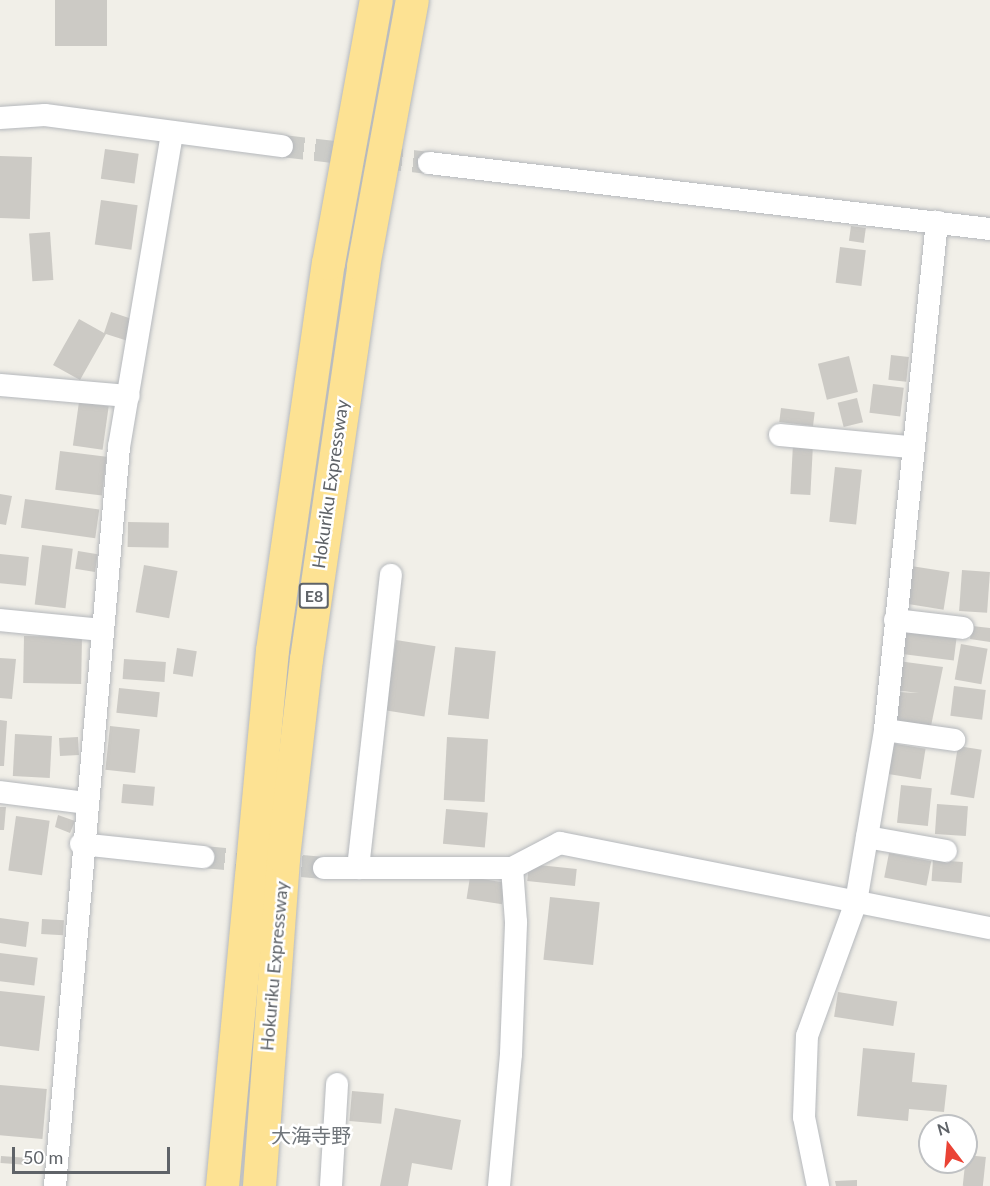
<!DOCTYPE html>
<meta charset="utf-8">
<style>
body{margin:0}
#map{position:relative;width:990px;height:1186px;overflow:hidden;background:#f1efe8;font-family:Lato,"Noto Sans JP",sans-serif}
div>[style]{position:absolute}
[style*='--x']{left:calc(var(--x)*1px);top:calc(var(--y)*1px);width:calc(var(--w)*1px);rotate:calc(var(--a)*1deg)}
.building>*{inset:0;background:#cccac5;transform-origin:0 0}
.minor-tunnel>*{height:22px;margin-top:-11px;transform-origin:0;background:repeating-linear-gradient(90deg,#ccccc8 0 22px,transparent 0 33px)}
.roads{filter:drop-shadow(0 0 2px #b5b8bc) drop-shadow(0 0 2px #b5b8bc)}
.minor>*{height:22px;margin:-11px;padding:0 11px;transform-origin:11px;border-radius:11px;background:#fff}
.highway>*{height:33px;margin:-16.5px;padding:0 16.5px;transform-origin:16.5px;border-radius:16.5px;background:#fde293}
span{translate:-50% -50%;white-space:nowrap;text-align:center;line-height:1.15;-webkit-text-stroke:5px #fff;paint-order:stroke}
.shield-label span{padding:2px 4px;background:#fff;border:2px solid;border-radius:4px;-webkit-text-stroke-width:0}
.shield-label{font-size:16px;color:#5f6368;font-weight:700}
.street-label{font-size:18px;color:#5f6368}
.neighbourhood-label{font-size:20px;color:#70757a}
.north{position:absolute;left:918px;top:1114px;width:60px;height:60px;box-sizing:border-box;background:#fff;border:2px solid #bfc1c3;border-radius:50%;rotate:344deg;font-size:16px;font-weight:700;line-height:24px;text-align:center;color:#5f6368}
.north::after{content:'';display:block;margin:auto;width:21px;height:27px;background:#ea4335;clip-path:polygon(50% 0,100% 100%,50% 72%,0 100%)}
.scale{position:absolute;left:12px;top:1147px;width:158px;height:27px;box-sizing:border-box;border:3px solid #5f6368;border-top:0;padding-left:8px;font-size:18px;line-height:21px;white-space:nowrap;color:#5f6368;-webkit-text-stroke:4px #fff;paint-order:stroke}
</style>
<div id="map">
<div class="building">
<i style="left:55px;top:0;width:52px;height:46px"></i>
<i style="left:105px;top:149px;width:34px;height:30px;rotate:8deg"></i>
<i style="left:0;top:156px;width:32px;height:62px;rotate:2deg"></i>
<i style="left:101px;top:200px;width:37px;height:45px;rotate:8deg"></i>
<i style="left:851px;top:226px;width:15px;height:15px;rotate:8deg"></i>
<i style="left:50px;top:232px;width:48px;height:21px;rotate:86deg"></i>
<i style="left:840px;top:247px;width:26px;height:36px;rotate:7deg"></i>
<i style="clip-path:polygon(111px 312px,135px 320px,128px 341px,106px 334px,80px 380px,53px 365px,79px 319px,104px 333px)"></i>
<i style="left:891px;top:355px;width:18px;height:25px;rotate:6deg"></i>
<i style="left:849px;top:356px;width:37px;height:32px;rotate:76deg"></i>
<i style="left:873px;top:384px;width:31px;height:29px;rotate:7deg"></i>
<i style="left:857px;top:398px;width:25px;height:20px;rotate:76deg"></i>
<i style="left:79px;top:402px;width:30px;height:44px;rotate:8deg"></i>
<i style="left:781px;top:408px;width:34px;height:14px;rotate:7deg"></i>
<i style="left:793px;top:444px;width:20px;height:50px;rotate:3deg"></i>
<i style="left:60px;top:451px;width:47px;height:39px;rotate:7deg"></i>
<i style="left:835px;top:467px;width:27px;height:55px;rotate:6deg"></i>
<i style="clip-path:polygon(0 494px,12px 496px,6px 525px,0 524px)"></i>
<i style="left:25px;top:499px;width:75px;height:29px;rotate:8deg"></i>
<i style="left:128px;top:522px;width:41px;height:25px;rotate:1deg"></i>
<i style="left:42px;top:545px;width:31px;height:60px;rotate:7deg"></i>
<i style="left:78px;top:551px;width:20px;height:18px;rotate:9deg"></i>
<i style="left:0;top:554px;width:29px;height:29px;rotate:6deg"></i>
<i style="left:144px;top:565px;width:34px;height:48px;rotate:10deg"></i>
<i style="left:911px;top:566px;width:39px;height:38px;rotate:9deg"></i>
<i style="left:962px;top:570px;width:28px;height:41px;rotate:4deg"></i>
<i style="clip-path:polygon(972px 626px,990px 628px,990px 642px,970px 639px)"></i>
<i style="left:903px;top:631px;width:54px;height:23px;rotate:7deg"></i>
<i style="left:24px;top:636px;width:58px;height:47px;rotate:1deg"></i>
<i style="left:396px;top:640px;width:40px;height:71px;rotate:9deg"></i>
<i style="left:961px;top:644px;width:27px;height:36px;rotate:10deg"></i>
<i style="left:455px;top:647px;width:41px;height:68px;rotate:6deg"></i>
<i style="left:177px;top:648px;width:20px;height:26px;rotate:9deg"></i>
<i style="clip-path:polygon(0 658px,16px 659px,12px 699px,0 698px)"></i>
<i style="left:124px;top:659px;width:42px;height:20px;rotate:4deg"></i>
<i style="clip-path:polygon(898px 661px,943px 667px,930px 731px,894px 728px,898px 692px,919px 693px,893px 690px)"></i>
<i style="left:954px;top:686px;width:32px;height:30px;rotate:7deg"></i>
<i style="left:119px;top:688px;width:41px;height:25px;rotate:6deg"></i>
<i style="clip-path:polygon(0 720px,7px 721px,4px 766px,0 766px)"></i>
<i style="left:110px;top:726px;width:30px;height:44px;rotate:6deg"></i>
<i style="left:15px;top:734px;width:37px;height:42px;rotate:3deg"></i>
<i style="left:78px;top:737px;width:18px;height:19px;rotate:87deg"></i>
<i style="left:447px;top:737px;width:41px;height:63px;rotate:3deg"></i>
<i style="left:890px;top:743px;width:36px;height:31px;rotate:9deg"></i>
<i style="left:958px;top:746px;width:24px;height:49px;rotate:9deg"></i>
<i style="left:123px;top:784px;width:32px;height:19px;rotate:5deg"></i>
<i style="left:901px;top:785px;width:31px;height:38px;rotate:6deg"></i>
<i style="left:937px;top:804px;width:31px;height:30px;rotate:4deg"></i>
<i style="clip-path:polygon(0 807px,6px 807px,4px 830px,0 830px)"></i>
<i style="left:446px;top:809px;width:42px;height:35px;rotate:5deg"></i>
<i style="clip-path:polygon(58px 815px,75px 821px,70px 833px,55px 827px)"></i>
<i style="left:16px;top:816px;width:34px;height:55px;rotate:8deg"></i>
<i style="left:889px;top:853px;width:43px;height:25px;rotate:11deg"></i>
<i style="left:933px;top:860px;width:30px;height:21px;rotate:4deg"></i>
<i style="left:529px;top:864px;width:48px;height:17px;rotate:6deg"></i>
<i style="left:470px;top:877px;width:36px;height:22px;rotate:9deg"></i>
<i style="left:550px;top:897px;width:50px;height:63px;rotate:6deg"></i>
<i style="clip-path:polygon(0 918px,29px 922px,26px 947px,0 943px)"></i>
<i style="left:42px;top:919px;width:22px;height:15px;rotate:3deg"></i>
<i style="left:0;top:953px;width:38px;height:28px;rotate:7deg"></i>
<i style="clip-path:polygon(0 991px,45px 996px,39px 1051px,0 1046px)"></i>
<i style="left:838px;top:992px;width:60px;height:25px;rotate:9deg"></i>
<i style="clip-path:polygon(863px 1048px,915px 1053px,912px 1082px,947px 1085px,944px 1112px,909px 1109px,908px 1121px,857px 1116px)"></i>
<i style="left:0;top:1085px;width:47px;height:50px;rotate:5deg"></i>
<i style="left:352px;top:1091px;width:32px;height:30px;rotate:5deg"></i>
<i style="clip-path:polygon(395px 1108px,461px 1120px,452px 1170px,412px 1163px,408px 1186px,380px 1186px)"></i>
<i style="left:966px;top:1155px;width:20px;height:31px;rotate:6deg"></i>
<i style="left:1px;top:1156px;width:28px;height:7px;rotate:4deg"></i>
<i style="clip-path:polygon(857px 1180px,857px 1186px,836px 1186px,835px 1181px)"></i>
</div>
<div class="minor-tunnel">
<i style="--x:282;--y:146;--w:148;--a:6.6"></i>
<i style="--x:203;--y:857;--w:121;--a:5.2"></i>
</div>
<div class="roads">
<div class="minor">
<i style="--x:0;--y:118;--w:45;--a:-3.8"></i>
<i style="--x:45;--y:115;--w:239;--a:7.5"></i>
<i style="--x:429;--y:163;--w:565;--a:6.71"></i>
<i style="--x:0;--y:385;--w:129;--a:4.9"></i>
<i style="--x:780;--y:435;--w:131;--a:5.3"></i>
<i style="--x:0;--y:620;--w:102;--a:5.6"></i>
<i style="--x:895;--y:620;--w:68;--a:6.7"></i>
<i style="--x:885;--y:730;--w:70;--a:8.2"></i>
<i style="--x:0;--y:792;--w:87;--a:7.3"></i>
<i style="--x:867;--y:837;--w:80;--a:10"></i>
<i style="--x:81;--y:844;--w:123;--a:6.1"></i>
<i style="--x:324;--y:868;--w:188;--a:0"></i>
<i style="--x:512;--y:868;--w:54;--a:-27.5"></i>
<i style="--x:560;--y:843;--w:438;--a:11.2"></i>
<i style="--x:358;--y:868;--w:295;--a:-83.6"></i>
<i style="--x:55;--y:1186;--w:742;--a:-85.05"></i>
<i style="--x:119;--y:447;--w:316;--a:-80.4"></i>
<i style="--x:331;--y:1186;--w:102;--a:-86.6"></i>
<i style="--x:499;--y:1186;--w:133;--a:-84.8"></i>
<i style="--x:511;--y:1054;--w:132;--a:-87.8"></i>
<i style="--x:516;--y:922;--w:54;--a:-94.2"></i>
<i style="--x:818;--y:1186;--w:70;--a:-101.5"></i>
<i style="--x:804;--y:1117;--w:81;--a:-87.9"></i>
<i style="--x:807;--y:1036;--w:143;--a:-69.9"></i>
<i style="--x:856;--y:902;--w:174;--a:-80.4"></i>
<i style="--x:885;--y:730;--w:511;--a:-84.16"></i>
</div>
<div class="highway">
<i style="--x:222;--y:1186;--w:538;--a:-84.67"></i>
<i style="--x:272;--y:650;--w:391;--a:-81.8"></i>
<i style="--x:328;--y:263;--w:267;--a:-79.7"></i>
<i style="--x:259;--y:1186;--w:330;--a:-85.8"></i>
<i style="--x:283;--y:857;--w:199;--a:-83.4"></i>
<i style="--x:306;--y:659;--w:397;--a:-81.7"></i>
<i style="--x:363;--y:266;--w:270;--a:-79.6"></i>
</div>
</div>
<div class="shield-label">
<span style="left:314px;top:596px">E8</span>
</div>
<div class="street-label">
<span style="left:330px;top:484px;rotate:-82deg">Hokuriku Expressway</span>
<span style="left:274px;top:966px;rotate:-85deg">Hokuriku Expressway</span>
</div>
<div class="neighbourhood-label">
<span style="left:311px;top:1135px">大海寺野</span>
</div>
<div class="north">N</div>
<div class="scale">50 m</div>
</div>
